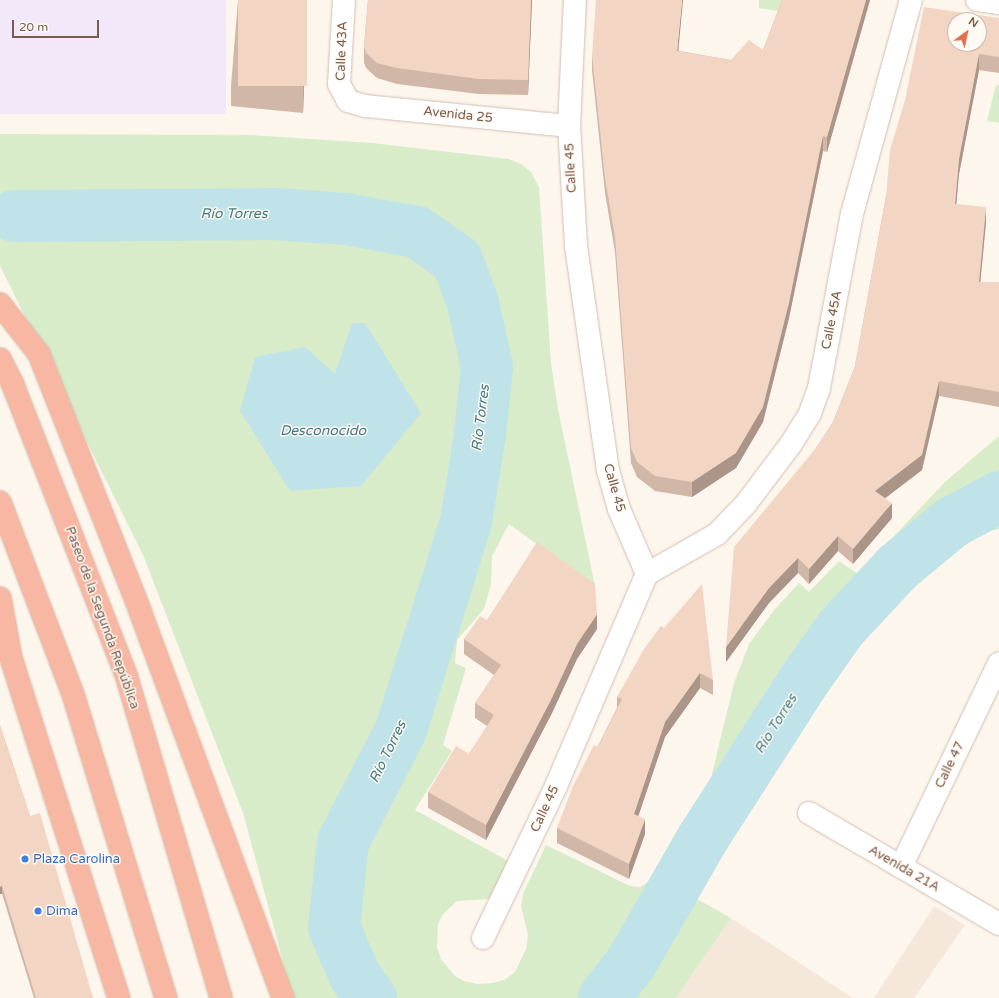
<!DOCTYPE html>
<meta charset="utf-8">
<style>
body{margin:0}
#map{position:relative;width:999px;height:998px;overflow:hidden;background:#fdf6ec;font-family:"Varela Round",sans-serif}
div>[style]{position:absolute}
[style*='--x']{left:calc(var(--x)*1px);top:calc(var(--y)*1px);width:calc(var(--w)*1px);rotate:calc(var(--a)*1deg)}
.residential>*{inset:0;background:#f5e8da}
.education>*{inset:0;background:#f3e8fa;transform-origin:0 0}
.green>*{inset:0;background:#d8ecc9}
.water>*{inset:0;background:#bfe3e8}
.river>*{height:52px;margin:-26px;padding:0 26px;transform-origin:26px;border-radius:26px;background:#bfe3e8}
.roads{filter:drop-shadow(0 0 1px #d1beb0) drop-shadow(0 0 1px #d1beb0)}
.minor>*{height:22px;margin:-11px;padding:0 11px;transform-origin:11px;border-radius:11px;background:#fff}
.highway>*{height:22px;margin:-11px;padding:0 11px;transform-origin:11px;border-radius:11px;background:#f7b7a3}
.wall>*{inset:0;background:#d1b7a8}
.shaded-wall>*{inset:0;background:#aa9588;transform-origin:0 0}
.building>*{inset:0;background:#f3d5c3;transform-origin:0 0}
.dots>*{width:11px;height:11px;translate:-50% -50%;box-sizing:border-box;border:2px solid #fffaf3;border-radius:50%}
span{translate:-50% -50%;white-space:nowrap;text-align:center;line-height:1.15;-webkit-text-stroke:3px #fffaf3;paint-order:stroke}
.street-label{font-size:13px;color:#7a5c4d}
.shop-label{font-size:13px;color:#366cbe}
.left{translate:0 -50%;text-align:left}
.water-label{font-size:14px;color:#437c86;font-style:italic}
.north{position:absolute;left:947px;top:12px;width:40px;height:40px;box-sizing:border-box;background:#fffaf3;border:1px solid #cabbb1;border-radius:50%;rotate:33deg;font-size:11px;font-weight:700;line-height:16px;text-align:center;color:#7a5c4d}
.north::after{content:'';display:block;margin:auto;width:14px;height:18px;background:#e76f51;clip-path:polygon(50% 0,100% 100%,50% 72%,0 100%)}
.scale{position:absolute;left:12px;top:20px;width:87px;height:18px;box-sizing:border-box;border:2px solid #7a5c4d;border-top:0;padding-left:5px;font-size:12px;line-height:14px;white-space:nowrap;color:#7a5c4d;-webkit-text-stroke:3px #fffaf3;paint-order:stroke}
</style>
<div id="map">
<div class="residential">
<i style="clip-path:polygon(934px 906px,965px 925px,914px 998px,874px 998px)"></i>
<i style="clip-path:polygon(731px 918px,853px 998px,676px 998px)"></i>
</div>
<div class="education">
<i style="left:0;top:0;width:226px;height:114px"></i>
</div>
<div class="green">
<i style="clip-path:polygon(759px 0,789px 0,784px 12px,759px 8px)"></i>
<i style="clip-path:polygon(996px 85px,999px 85px,999px 123px,987px 121px)"></i>
<i style="clip-path:polygon(0 134px,252px 135px,372px 143px,509px 159px,521px 164px,531px 172px,539px 187px,551px 363px,558px 409px,595px 586px,509px 524px,492px 556px,491px 584px,484px 609px,457px 640px,455px 663px,466px 668px,443px 745px,452px 751px,415px 810px,510px 862px,490px 899px,457px 901px,443px 914px,438px 924px,437px 947px,441px 959px,455px 976px,464px 981px,477px 984px,492px 983px,504px 980px,515px 972px,526px 949px,528px 935px,521px 906px,523px 894px,546px 845px,630px 886px,640px 887px,659px 875px,710px 782px,734px 683px,749px 644px,775px 609px,799px 583px,809px 592px,839px 561px,858px 574px,946px 481px,999px 436px,999px 529px,974px 535px,905px 590px,839px 664px,690px 895px,731px 918px,676px 998px,293px 998px,243px 813px,143px 555px,0 266px)"></i>
</div>
<div class="water">
<i style="clip-path:polygon(352px 323px,365px 323px,421px 413px,361px 486px,290px 491px,240px 411px,255px 357px,305px 347px,335px 374px)"></i>
</div>
<div class="river">
<i style="--x:14;--y:216;--w:262;--a:-0.4"></i>
<i style="--x:276;--y:214;--w:70;--a:4.1"></i>
<i style="--x:346;--y:219;--w:72;--a:10.4"></i>
<i style="--x:417;--y:232;--w:49;--a:35"></i>
<i style="--x:457;--y:260;--w:46;--a:69.6"></i>
<i style="--x:473;--y:303;--w:66;--a:77.7"></i>
<i style="--x:487;--y:367;--w:67;--a:96"></i>
<i style="--x:480;--y:434;--w:89;--a:99"></i>
<i style="--x:466;--y:522;--w:220;--a:107.4"></i>
<i style="--x:400;--y:732;--w:124;--a:117.4"></i>
<i style="--x:343;--y:842;--w:85;--a:96"></i>
<i style="--x:334;--y:927;--w:53;--a:66.8"></i>
<i style="--x:355;--y:976;--w:27;--a:54"></i>
<i style="--x:604;--y:998;--w:44;--a:-52.4"></i>
<i style="--x:631;--y:963;--w:144;--a:-60.1"></i>
<i style="--x:703;--y:838;--w:185;--a:-57.3"></i>
<i style="--x:803;--y:682;--w:67;--a:-54.7"></i>
<i style="--x:842;--y:627;--w:82;--a:-47"></i>
<i style="--x:898;--y:567;--w:69;--a:-39.7"></i>
<i style="--x:951;--y:523;--w:55;--a:-28.4"></i>
</div>
<div class="roads">
<div class="minor">
<i style="--x:344;--y:0;--w:84;--a:93.4"></i>
<i style="--x:339;--y:84;--w:19;--a:62"></i>
<i style="--x:348;--y:101;--w:18;--a:16"></i>
<i style="--x:365;--y:106;--w:205;--a:5.6"></i>
<i style="--x:977;--y:0;--w:22;--a:8"></i>
<i style="--x:647;--y:574;--w:81;--a:-29.7"></i>
<i style="--x:717;--y:534;--w:40;--a:-46"></i>
<i style="--x:745;--y:505;--w:76;--a:-53"></i>
<i style="--x:791;--y:444;--w:36;--a:-58"></i>
<i style="--x:810;--y:413;--w:27;--a:-70"></i>
<i style="--x:819;--y:388;--w:177;--a:-79.3"></i>
<i style="--x:852;--y:214;--w:222;--a:-74.6"></i>
<i style="--x:809;--y:813;--w:220;--a:30.3"></i>
<i style="--x:901;--y:867;--w:226;--a:-64.3"></i>
<i style="--x:483;--y:938;--w:169;--a:-64.3"></i>
<i style="--x:556;--y:786;--w:231;--a:-66.8"></i>
<i style="--x:647;--y:574;--w:71;--a:-113.3"></i>
<i style="--x:619;--y:509;--w:40;--a:-106"></i>
<i style="--x:608;--y:471;--w:227;--a:-98.1"></i>
<i style="--x:576;--y:246;--w:120;--a:-93.3"></i>
<i style="--x:569;--y:126;--w:126;--a:-87.3"></i>
</div>
<div class="highway">
<i style="--x:0;--y:304;--w:63;--a:52"></i>
<i style="--x:39;--y:354;--w:276;--a:68.5"></i>
<i style="--x:140;--y:611;--w:413;--a:69.7"></i>
<i style="--x:0;--y:359;--w:29;--a:63"></i>
<i style="--x:13;--y:385;--w:314;--a:68.7"></i>
<i style="--x:127;--y:678;--w:334;--a:73.6"></i>
<i style="--x:0;--y:502;--w:205;--a:69.2"></i>
<i style="--x:73;--y:694;--w:318;--a:73"></i>
<i style="--x:0;--y:598;--w:61;--a:79.6"></i>
<i style="--x:11;--y:658;--w:357;--a:72.4"></i>
</div>
</div>
<div class="wall">
<i style="clip-path:polygon(238px 0,307px 0,303px 113px,231px 106px,231px 86px)"></i>
<i style="clip-path:polygon(368px 0,532px 0,528px 95px,479px 94px,397px 84px,377px 78px,366px 68px,364px 62px,364px 46px)"></i>
<i style="clip-path:polygon(782px 0,870px 0,827px 152px,823px 151px,789px 318px,763px 422px,736px 468px,692px 497px,655px 491px,637px 477px,631px 463px,615px 252px,605px 193px,592px 70px,592px 55px,679px 51px,731px 60px,763px 50px)"></i>
<i style="clip-path:polygon(999px 18px,999px 73px,979px 70px,959px 174px,956px 204px,986px 222px,980px 282px,999px 282px,999px 407px,939px 396px,922px 470px,885px 498px,892px 518px,853px 564px,838px 551px,809px 584px,798px 573px,769px 603px,726px 662px,816px 448px,833px 422px,855px 366px,886px 196px)"></i>
<i style="clip-path:polygon(661px 626px,713px 680px,713px 695px,700px 688px,665px 737px,638px 816px,645px 834px,629px 879px,557px 843px,557px 828px,617px 708px,617px 697px)"></i>
<i style="clip-path:polygon(597px 629px,577px 659px,552px 713px,486px 840px,428px 808px,428px 792px,469px 754px,487px 726px,475px 718px,475px 703px,494px 675px,464px 654px,464px 639px)"></i>
<i style="clip-path:polygon(0 725px,30px 816px,93px 998px,34px 998px,2px 894px,0 894px)"></i>
</div>
<div class="shaded-wall">
<i style="clip-path:polygon(307px 0,303px 113px,303px 93px)"></i>
<i style="clip-path:polygon(531px 0,532px 0,528px 95px,528px 80px)"></i>
<i style="clip-path:polygon(682px 0,683px 0,677px 66px,677px 51px)"></i>
<i style="clip-path:polygon(866px 0,870px 0,827px 152px,827px 137px)"></i>
<i style="clip-path:polygon(979px 54px,979px 70px,959px 174px,955px 219px,955px 204px,959px 159px)"></i>
<i style="clip-path:polygon(823px 136px,823px 151px,789px 318px,763px 422px,736px 468px,692px 497px,692px 482px)"></i>
<i style="clip-path:polygon(986px 207px,986px 222px,979px 297px,979px 282px)"></i>
<i style="clip-path:polygon(939px 381px,939px 396px,922px 470px,875px 506px,875px 491px)"></i>
<i style="clip-path:polygon(892px 503px,892px 518px,853px 564px,853px 549px)"></i>
<i style="clip-path:polygon(838px 536px,838px 551px,809px 584px,809px 569px)"></i>
<i style="clip-path:polygon(798px 558px,798px 573px,769px 603px,726px 662px,726px 647px,769px 588px)"></i>
<i style="clip-path:polygon(597px 614px,597px 629px,577px 659px,552px 713px,486px 840px,486px 825px,577px 644px)"></i>
<i style="clip-path:polygon(700px 673px,700px 688px,665px 737px,634px 829px,634px 814px,665px 722px)"></i>
<i style="clip-path:polygon(645px 819px,645px 834px,629px 879px,629px 864px)"></i>
<i style="left:2px;top:886px;width:8px;height:2px;rotate:90deg"></i>
</div>
<div class="building">
<i style="left:238px;top:0;width:69px;height:86px"></i>
<i style="clip-path:polygon(368px 0,531px 0,528px 80px,479px 79px,397px 68px,377px 63px,366px 53px,364px 46px)"></i>
<i style="clip-path:polygon(596px 0,682px 0,677px 51px,731px 60px,749px 40px,763px 50px,782px 0,866px 0,827px 137px,823px 136px,789px 303px,763px 407px,736px 453px,692px 482px,655px 476px,637px 462px,631px 448px,615px 237px,605px 178px,592px 55px)"></i>
<i style="clip-path:polygon(evenodd,924px 7px,999px 18px,999px 57px,979px 54px,959px 159px,955px 204px,986px 207px,979px 282px,999px 282px,999px 392px,939px 381px,922px 455px,875px 491px,892px 503px,853px 549px,838px 536px,809px 569px,798px 558px,769px 588px,726px 647px,734px 547px,816px 448px,833px 422px,855px 366px,886px 196px,890px 150px,905px 100px,924px 7px,955px 20px,979px 20px,979px 44px,955px 44px,955px 20px)"></i>
<i style="clip-path:polygon(537px 542px,595px 584px,597px 614px,577px 644px,552px 698px,486px 825px,428px 792px,456px 746px,469px 754px,494px 715px,475px 703px,501px 665px,464px 639px,480px 616px,487px 620px)"></i>
<i style="clip-path:polygon(702px 584px,713px 680px,700px 673px,665px 722px,634px 814px,645px 819px,629px 864px,557px 828px,573px 786px,594px 745px,598px 747px,622px 699px,617px 697px,644px 649px,661px 626px,664px 628px)"></i>
<i style="clip-path:polygon(0 725px,30px 816px,40px 813px,93px 998px,36px 998px,2px 886px,0 887px)"></i>
</div>
<div class="dots">
<i style="left:25px;top:859px;background:#3f7fe0"></i>
<i style="left:38px;top:911px;background:#3f7fe0"></i>
</div>
<div class="street-label">
<span style="left:342px;top:51px;rotate:-88deg">Calle 43A</span>
<span style="left:458px;top:115px;rotate:6deg">Avenida 25</span>
<span style="left:571px;top:168px;rotate:-93deg">Calle 45</span>
<span style="left:832px;top:320px;rotate:-79deg">Calle 45A</span>
<span style="left:614px;top:488px;rotate:74deg">Calle 45</span>
<span style="left:102px;top:618px;rotate:70deg">Paseo de la Segunda República</span>
<span style="left:950px;top:765px;rotate:-64deg">Calle 47</span>
<span style="left:545px;top:809px;rotate:-65deg">Calle 45</span>
<span style="left:904px;top:869px;rotate:30deg">Avenida 21A</span>
</div>
<div class="shop-label">
<span class="left" style="left:33px;top:859px">Plaza Carolina</span>
<span class="left" style="left:46px;top:911px">Dima</span>
</div>
<div class="water-label">
<span style="left:234px;top:214px">Río Torres</span>
<span style="left:481px;top:418px;rotate:-83deg">Río Torres</span>
<span style="left:323px;top:431px">Desconocido</span>
<span style="left:776px;top:724px;rotate:-58deg">Río Torres</span>
<span style="left:388px;top:752px;rotate:-64deg">Río Torres</span>
</div>
<div class="north">N</div>
<div class="scale">20 m</div>
</div>
